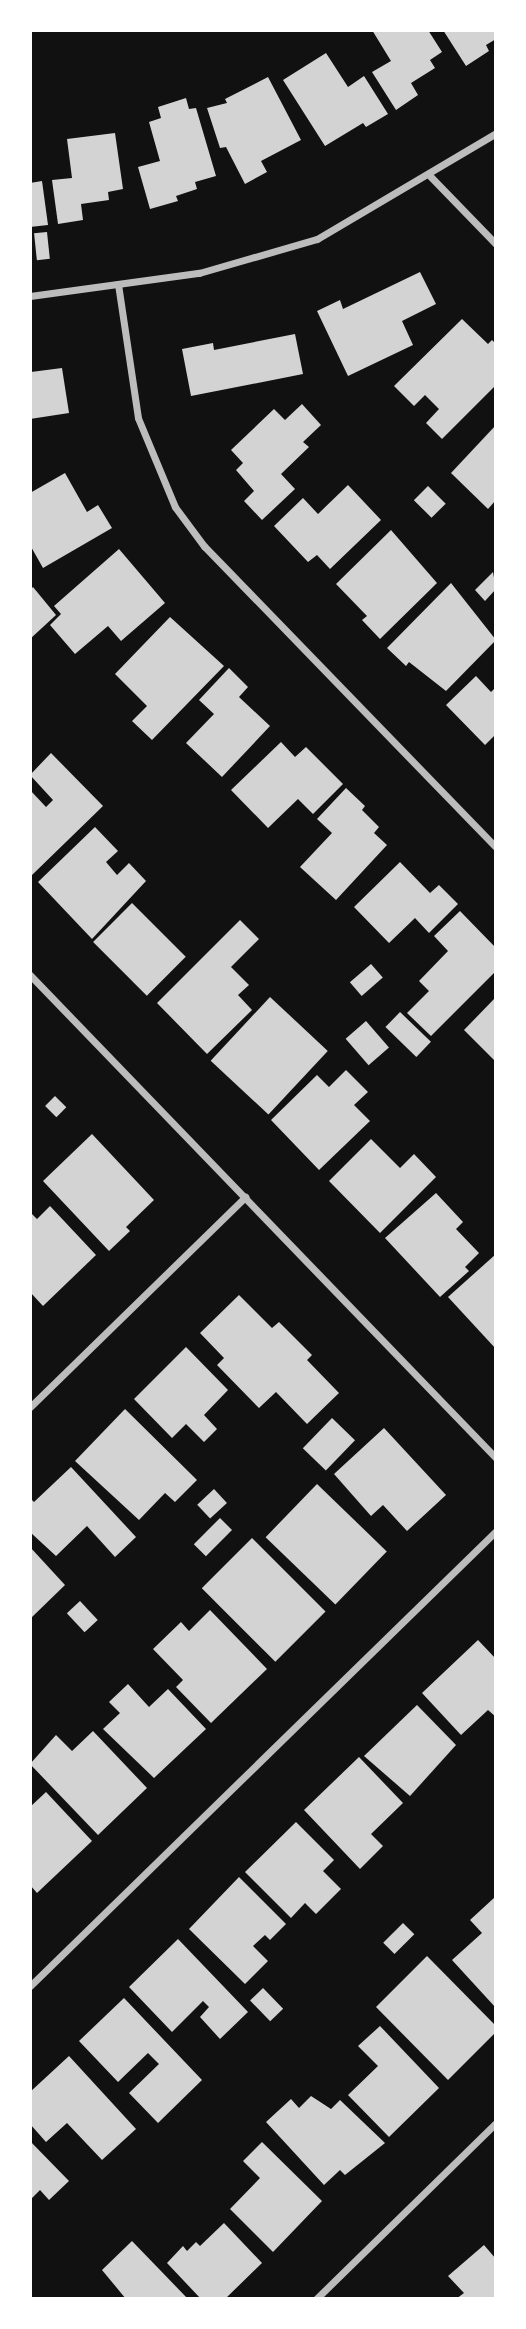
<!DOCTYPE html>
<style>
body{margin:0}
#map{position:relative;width:526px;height:2329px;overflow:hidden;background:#111;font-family:Montserrat,sans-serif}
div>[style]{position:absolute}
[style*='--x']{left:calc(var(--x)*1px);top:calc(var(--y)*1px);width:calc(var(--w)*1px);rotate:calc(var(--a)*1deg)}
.building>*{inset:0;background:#d3d3d3;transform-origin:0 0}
.minor>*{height:7px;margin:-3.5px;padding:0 3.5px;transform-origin:3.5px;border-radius:3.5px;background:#bcbcbc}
span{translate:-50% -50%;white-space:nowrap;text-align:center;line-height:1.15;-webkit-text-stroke:7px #fff;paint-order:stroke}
.frame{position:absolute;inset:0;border:32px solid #fff;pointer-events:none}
</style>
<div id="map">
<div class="building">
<i style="clip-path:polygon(372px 30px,428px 30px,442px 52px,430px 60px,435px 68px,411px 83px,418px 95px,396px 110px,372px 72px,391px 61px)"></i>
<i style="clip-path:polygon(443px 30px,496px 30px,496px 39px,486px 45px,489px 51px,466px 66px)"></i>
<i style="clip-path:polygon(326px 53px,348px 87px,364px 76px,388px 114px,366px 127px,363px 123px,325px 146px,283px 80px)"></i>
<i style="clip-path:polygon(268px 77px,301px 140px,261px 161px,267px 172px,245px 184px,226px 147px,220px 148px,207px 108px,227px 103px,225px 99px)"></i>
<i style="clip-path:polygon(186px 98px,189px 109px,196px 108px,216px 176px,195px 182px,197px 189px,176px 196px,178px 201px,150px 209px,138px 167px,160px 161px,149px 122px,161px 118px,158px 107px)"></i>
<i style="clip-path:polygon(115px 133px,123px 189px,108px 192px,109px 200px,81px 204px,83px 220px,58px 224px,52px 180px,72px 178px,67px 139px)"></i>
<i style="clip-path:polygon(42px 181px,48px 225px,30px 227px,30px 183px)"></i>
<i style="left:47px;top:232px;width:27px;height:13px;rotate:84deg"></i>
<i style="clip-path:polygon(420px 272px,436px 304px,402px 321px,413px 345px,348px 376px,317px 311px,340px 300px,343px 309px)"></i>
<i style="clip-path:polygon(462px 319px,488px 344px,492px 340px,496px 344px,496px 385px,442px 439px,426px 423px,439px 409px,425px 395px,414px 406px,394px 386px)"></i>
<i style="clip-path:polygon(295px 334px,303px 374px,191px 396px,182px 349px,213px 343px,214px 350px)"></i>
<i style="clip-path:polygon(62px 368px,69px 413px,30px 419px,31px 372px)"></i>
<i style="clip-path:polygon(302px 404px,321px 425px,303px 442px,309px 447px,281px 474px,295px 489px,262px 520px,244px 501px,254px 491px,236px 470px,243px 463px,231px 450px,274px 409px,285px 420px)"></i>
<i style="clip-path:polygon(496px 425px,496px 500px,488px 509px,451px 473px)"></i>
<i style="clip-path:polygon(65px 473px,87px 512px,98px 505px,112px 528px,43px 568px,30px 545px,30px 493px)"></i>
<i style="clip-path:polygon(348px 485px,381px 520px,330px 569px,317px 555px,308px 562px,274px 526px,303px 498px,318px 514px)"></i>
<i style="left:428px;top:486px;width:25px;height:20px;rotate:45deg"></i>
<i style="clip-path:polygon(391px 530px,437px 583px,380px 639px,362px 620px,367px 616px,336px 584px)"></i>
<i style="clip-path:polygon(119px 549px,165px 603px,121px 641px,108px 626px,75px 654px,50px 625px,61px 614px,54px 606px)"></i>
<i style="clip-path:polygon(493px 572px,496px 589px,485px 601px,475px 590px)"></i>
<i style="clip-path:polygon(451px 583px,496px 640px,446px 691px,409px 662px,406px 666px,387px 648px)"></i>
<i style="clip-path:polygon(33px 587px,56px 615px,30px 639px,30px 590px)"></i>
<i style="clip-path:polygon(170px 617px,224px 666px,152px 740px,132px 721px,147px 706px,115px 674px)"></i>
<i style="clip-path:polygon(229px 668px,248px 687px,239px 697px,270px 726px,222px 777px,186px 743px,214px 714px,199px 700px)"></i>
<i style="clip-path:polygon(476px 676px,491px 692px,496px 687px,496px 734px,485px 745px,446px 705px)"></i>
<i style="clip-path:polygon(281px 742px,295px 757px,306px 747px,343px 784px,313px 814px,298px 799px,268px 828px,231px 790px)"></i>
<i style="clip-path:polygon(51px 753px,103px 806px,31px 876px,30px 790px,46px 807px,53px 800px,30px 775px)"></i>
<i style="clip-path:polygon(346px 788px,365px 806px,362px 810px,379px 827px,374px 833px,387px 845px,336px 900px,300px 867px,332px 833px,317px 819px)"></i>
<i style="clip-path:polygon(95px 827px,118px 851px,106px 862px,117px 875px,129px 863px,146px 881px,92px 939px,38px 882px)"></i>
<i style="clip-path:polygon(400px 862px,430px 893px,439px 885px,458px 904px,429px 933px,415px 918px,389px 943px,354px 907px)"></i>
<i style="left:132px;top:903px;width:76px;height:55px;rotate:45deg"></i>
<i style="clip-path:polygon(460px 911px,496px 948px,496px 971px,431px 1036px,407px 1013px,429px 991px,419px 981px,448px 951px,434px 936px)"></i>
<i style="clip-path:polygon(240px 920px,259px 939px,231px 967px,249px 985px,238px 995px,252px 1010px,207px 1054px,157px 1003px)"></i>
<i style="left:371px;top:964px;width:18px;height:28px;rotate:49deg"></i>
<i style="left:270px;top:997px;width:79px;height:87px;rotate:43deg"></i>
<i style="clip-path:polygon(496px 997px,496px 1062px,464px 1030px)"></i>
<i style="left:400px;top:1012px;width:43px;height:21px;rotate:44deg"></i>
<i style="left:366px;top:1021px;width:35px;height:27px;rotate:49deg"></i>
<i style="clip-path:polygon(346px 1070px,368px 1092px,354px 1105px,370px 1121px,319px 1170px,271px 1120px,317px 1075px,329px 1087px)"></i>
<i style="left:55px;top:1096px;width:16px;height:14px;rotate:45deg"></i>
<i style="clip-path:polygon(92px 1134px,154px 1200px,126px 1227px,130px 1231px,109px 1251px,43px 1181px)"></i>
<i style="clip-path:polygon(371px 1139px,400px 1168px,414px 1154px,436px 1177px,380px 1233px,329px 1181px)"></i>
<i style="clip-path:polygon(436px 1193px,463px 1222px,456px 1229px,479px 1253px,465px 1267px,469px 1271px,440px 1297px,385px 1238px)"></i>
<i style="clip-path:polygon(50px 1206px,96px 1255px,43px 1306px,30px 1292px,30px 1212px,37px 1219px)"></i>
<i style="clip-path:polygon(496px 1254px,496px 1349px,448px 1297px)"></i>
<i style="clip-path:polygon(239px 1295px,272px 1328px,279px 1322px,312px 1355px,307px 1360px,339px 1393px,307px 1424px,276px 1392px,259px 1408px,217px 1365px,224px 1358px,200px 1333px)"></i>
<i style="clip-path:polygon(186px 1347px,228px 1390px,204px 1415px,217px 1429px,204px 1442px,186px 1424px,172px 1438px,134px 1399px)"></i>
<i style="clip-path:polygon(125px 1409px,197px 1480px,175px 1502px,165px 1493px,139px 1520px,75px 1461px)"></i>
<i style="left:332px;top:1418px;width:32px;height:42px;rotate:44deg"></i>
<i style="clip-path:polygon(384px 1428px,446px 1495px,407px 1531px,383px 1505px,371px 1516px,334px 1474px)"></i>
<i style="clip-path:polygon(71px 1467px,136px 1537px,115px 1557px,87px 1526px,56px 1556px,30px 1532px,30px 1498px,34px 1502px)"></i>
<i style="left:317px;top:1484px;width:97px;height:74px;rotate:44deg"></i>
<i style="left:214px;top:1489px;width:19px;height:23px;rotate:47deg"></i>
<i style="left:220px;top:1518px;width:17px;height:37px;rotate:45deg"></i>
<i style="left:252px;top:1538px;width:104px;height:71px;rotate:45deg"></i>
<i style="clip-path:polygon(30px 1547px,65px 1585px,30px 1619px)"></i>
<i style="left:80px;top:1601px;width:26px;height:18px;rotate:47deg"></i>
<i style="clip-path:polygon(210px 1610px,267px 1669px,211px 1723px,176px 1687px,183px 1680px,153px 1649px,181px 1622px,189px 1631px)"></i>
<i style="clip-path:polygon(478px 1640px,496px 1659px,496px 1717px,488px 1710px,461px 1735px,422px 1693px)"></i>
<i style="clip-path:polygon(128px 1684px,149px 1707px,168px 1689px,206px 1729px,154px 1778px,103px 1729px,120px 1713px,109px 1702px)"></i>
<i style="clip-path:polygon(417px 1705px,456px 1745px,410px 1796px,364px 1756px)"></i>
<i style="clip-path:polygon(93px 1731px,147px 1788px,98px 1835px,30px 1764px,56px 1735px,72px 1751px)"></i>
<i style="clip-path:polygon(359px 1757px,403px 1803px,371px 1834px,383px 1846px,360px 1869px,304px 1810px)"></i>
<i style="clip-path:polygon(46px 1792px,92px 1841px,37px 1893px,30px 1885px,30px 1807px)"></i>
<i style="clip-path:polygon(296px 1822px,334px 1860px,323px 1871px,341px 1889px,316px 1914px,305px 1903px,291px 1918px,245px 1872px)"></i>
<i style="clip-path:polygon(239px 1877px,286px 1924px,270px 1940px,265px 1935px,253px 1946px,268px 1961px,245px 1984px,189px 1929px)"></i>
<i style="clip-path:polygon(495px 1897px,496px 1899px,496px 2008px,452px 1960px,482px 1933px,470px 1920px)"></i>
<i style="left:403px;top:1923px;width:16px;height:28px;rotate:45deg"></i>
<i style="clip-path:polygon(178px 1939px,248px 2012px,220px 2039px,200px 2017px,209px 2007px,203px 2001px,172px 2032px,129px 1987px)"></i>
<i style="clip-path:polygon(427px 1956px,496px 2026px,496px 2032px,448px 2080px,376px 2007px)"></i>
<i style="left:263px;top:1988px;width:29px;height:18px;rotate:46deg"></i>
<i style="clip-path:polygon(124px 1998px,202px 2080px,158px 2123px,129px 2093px,159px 2064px,148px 2053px,118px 2082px,79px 2041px)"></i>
<i style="clip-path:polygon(380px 2026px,439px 2088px,389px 2137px,348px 2095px,378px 2066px,358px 2046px)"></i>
<i style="clip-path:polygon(69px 2056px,136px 2129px,102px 2160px,67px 2123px,46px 2142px,30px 2124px,30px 2092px)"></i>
<i style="clip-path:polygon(311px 2096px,331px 2109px,340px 2100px,385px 2143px,345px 2175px,340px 2170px,324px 2185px,266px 2122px,291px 2099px,299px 2108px)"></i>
<i style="clip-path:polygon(30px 2141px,69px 2181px,49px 2200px,40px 2190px,30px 2200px)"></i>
<i style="clip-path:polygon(262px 2142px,322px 2201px,273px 2252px,230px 2209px,260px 2178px,243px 2161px)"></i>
<i style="clip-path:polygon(224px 2223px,262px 2263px,225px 2299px,201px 2299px,167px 2263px,183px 2246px,187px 2251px,196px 2242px,200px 2246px)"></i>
<i style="clip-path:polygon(132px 2241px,188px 2299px,126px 2299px,102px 2270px)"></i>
<i style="clip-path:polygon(484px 2245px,496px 2259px,496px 2299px,456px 2299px,464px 2293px,448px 2276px)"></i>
</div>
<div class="minor">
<i style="--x:430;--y:176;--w:95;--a:45.9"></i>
<i style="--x:118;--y:284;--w:135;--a:81.5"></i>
<i style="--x:138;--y:418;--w:96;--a:67.4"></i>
<i style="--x:175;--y:507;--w:49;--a:53.4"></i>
<i style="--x:204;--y:546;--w:419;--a:45.9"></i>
<i style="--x:30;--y:296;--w:171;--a:-7.8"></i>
<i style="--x:199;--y:273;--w:123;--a:-16.1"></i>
<i style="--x:317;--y:239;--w:208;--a:-30.6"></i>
<i style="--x:30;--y:975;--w:671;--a:46.03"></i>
<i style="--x:30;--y:1407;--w:301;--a:-44.3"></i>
<i style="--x:30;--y:1986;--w:651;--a:-44.32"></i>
<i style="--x:316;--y:2299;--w:252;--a:-44.4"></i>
</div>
<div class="frame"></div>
</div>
